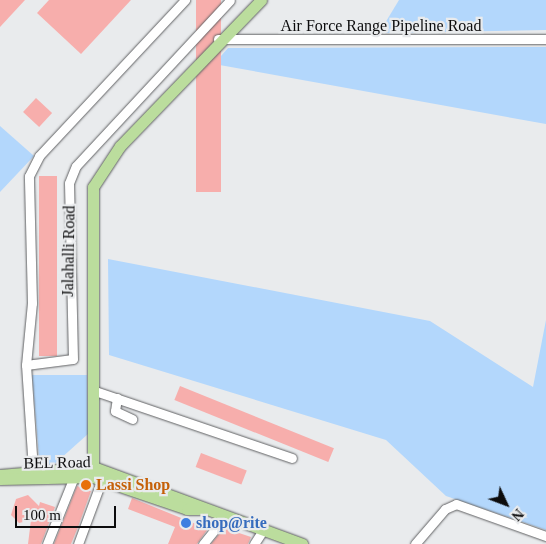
<!DOCTYPE html>
<style>
body{margin:0}
#map{position:relative;width:546px;height:544px;overflow:hidden;background:#e9ebed;font-family:Georgia,serif}
div>[style]{position:absolute}
[style*='--x']{left:calc(var(--x)*1px);top:calc(var(--y)*1px);width:calc(var(--w)*1px);rotate:calc(var(--a)*1deg)}
.green>*{inset:0;background:#b3d7fc}
.building>*{inset:0;background:#f7aeac;transform-origin:0 0}
.roads{filter:drop-shadow(0 0 1px #606163) drop-shadow(0 0 1px #606163)}
.minor>*{height:9px;margin:-4.5px;padding:0 4.5px;transform-origin:4.5px;border-radius:4.5px;background:#fff}
.major>*{height:11px;margin:-5.5px;padding:0 5.5px;transform-origin:5.5px;border-radius:5.5px;background:#bbdd9d}
.dots>*{width:14px;height:14px;translate:-50% -50%;box-sizing:border-box;border:2px solid #e9ebed;border-radius:50%}
span{translate:-50% -50%;white-space:nowrap;text-align:center;line-height:1.15;-webkit-text-stroke:4.5px #e9ebed;paint-order:stroke}
.street-label{font-size:16px;color:#0c0c0d}
.food-label{font-size:16px;color:#c56008;font-weight:700}
.left{translate:0 -50%;text-align:left}
.shop-label{font-size:16px;color:#366cbe;font-weight:700}
.north{position:absolute;left:481px;top:479px;width:50px;height:50px;-webkit-text-stroke:4px #e9ebed;paint-order:stroke;rotate:133deg;font-size:14px;font-weight:700;line-height:20px;text-align:center;color:#0c0c0d}
.north::after{content:'';display:block;margin:auto;width:18px;height:22px;background:#0c0c0d;clip-path:polygon(50% 0,100% 100%,50% 72%,0 100%)}
.scale{position:absolute;left:15px;top:506px;width:101px;height:22px;box-sizing:border-box;border:2px solid #0c0c0d;border-top:0;padding-left:6px;font-size:15px;line-height:18px;white-space:nowrap;color:#0c0c0d;-webkit-text-stroke:4px #e9ebed;paint-order:stroke}
</style>
<div id="map">
<div class="green">
<i style="clip-path:polygon(399px 0,546px 0,546px 30px,379px 33px)"></i>
<i style="clip-path:polygon(546px 47px,546px 124px,214px 64px,228px 48px)"></i>
<i style="clip-path:polygon(0 126px,34px 156px,0 192px)"></i>
<i style="clip-path:polygon(108px 259px,430px 321px,533px 387px,546px 320px,546px 530px,446px 496px,386px 440px,109px 355px)"></i>
<i style="clip-path:polygon(32px 375px,87px 375px,88px 434px,50px 468px,40px 469px)"></i>
</div>
<div class="building">
<i style="clip-path:polygon(0 0,25px 0,0 27px)"></i>
<i style="clip-path:polygon(49px 0,131px 0,81px 54px,37px 13px)"></i>
<i style="left:196px;top:0;width:25px;height:192px"></i>
<i style="left:36px;top:98px;width:22px;height:19px;rotate:43deg"></i>
<i style="left:39px;top:176px;width:18px;height:180px"></i>
<i style="left:180px;top:386px;width:166px;height:15px;rotate:22deg"></i>
<i style="left:201px;top:453px;width:49px;height:15px;rotate:21deg"></i>
<i style="clip-path:polygon(77px 486px,91px 491px,78px 527px,71px 544px,54px 544px)"></i>
<i style="clip-path:polygon(28px 495px,39px 506px,40px 502px,55px 507px,41px 544px,28px 544px,31px 520px,19px 523px,11px 515px,16px 499px)"></i>
<i style="clip-path:polygon(132px 498px,196px 524px,200px 519px,210px 526px,197px 544px,168px 544px,175px 527px,128px 509px)"></i>
<i style="clip-path:polygon(224px 528px,251px 537px,248px 544px,211px 544px)"></i>
</div>
<div class="roads">
<div class="minor">
<i style="--x:218;--y:39;--w:328;--a:0"></i>
<i style="--x:26;--y:365;--w:47;--a:-7.3"></i>
<i style="--x:73;--y:359;--w:176;--a:-91.3"></i>
<i style="--x:69;--y:183;--w:18;--a:-68"></i>
<i style="--x:76;--y:166;--w:226;--a:-47.1"></i>
<i style="--x:95;--y:391;--w:208;--a:18.8"></i>
<i style="--x:117;--y:398;--w:13;--a:99"></i>
<i style="--x:115;--y:411;--w:19;--a:25"></i>
<i style="--x:33;--y:470;--w:105;--a:-93.8"></i>
<i style="--x:26;--y:365;--w:62;--a:-84.5"></i>
<i style="--x:32;--y:303;--w:127;--a:-91.4"></i>
<i style="--x:29;--y:176;--w:22;--a:-63"></i>
<i style="--x:39;--y:156;--w:214;--a:-46.9"></i>
<i style="--x:47;--y:544;--w:72;--a:-68.1"></i>
<i style="--x:78;--y:544;--w:69;--a:-69.7"></i>
<i style="--x:203;--y:544;--w:36;--a:-51"></i>
<i style="--x:254;--y:544;--w:17;--a:-57"></i>
<i style="--x:415;--y:544;--w:46;--a:-49.4"></i>
<i style="--x:445;--y:509;--w:12;--a:-24"></i>
<i style="--x:456;--y:504;--w:96;--a:19.6"></i>
</div>
<div class="major">
<i style="--x:0;--y:475;--w:93;--a:-4.9"></i>
<i style="--x:93;--y:467;--w:223;--a:20.2"></i>
<i style="--x:93;--y:477;--w:290;--a:-90"></i>
<i style="--x:93;--y:187;--w:49;--a:-56.6"></i>
<i style="--x:120;--y:146;--w:203;--a:-46"></i>
<i style="--x:0;--y:479;--w:93;--a:-1.2"></i>
<i style="--x:93;--y:477;--w:99;--a:18.8"></i>
<i style="--x:187;--y:509;--w:12;--a:0"></i>
</div>
</div>
<div class="dots">
<i style="left:86px;top:485px;background:#e8710a"></i>
<i style="left:186px;top:523px;background:#3f7fe0"></i>
</div>
<div class="street-label">
<span style="left:381px;top:26px">Air Force Range Pipeline Road</span>
<span style="left:69px;top:251px;rotate:-89deg">Jalahalli Road</span>
<span style="left:57px;top:463px;rotate:-1deg">BEL Road</span>
</div>
<div class="food-label">
<span class="left" style="left:96px;top:485px">Lassi Shop</span>
</div>
<div class="shop-label">
<span class="left" style="left:196px;top:523px">shop@rite</span>
</div>
<div class="north">N</div>
<div class="scale">100 m</div>
</div>
